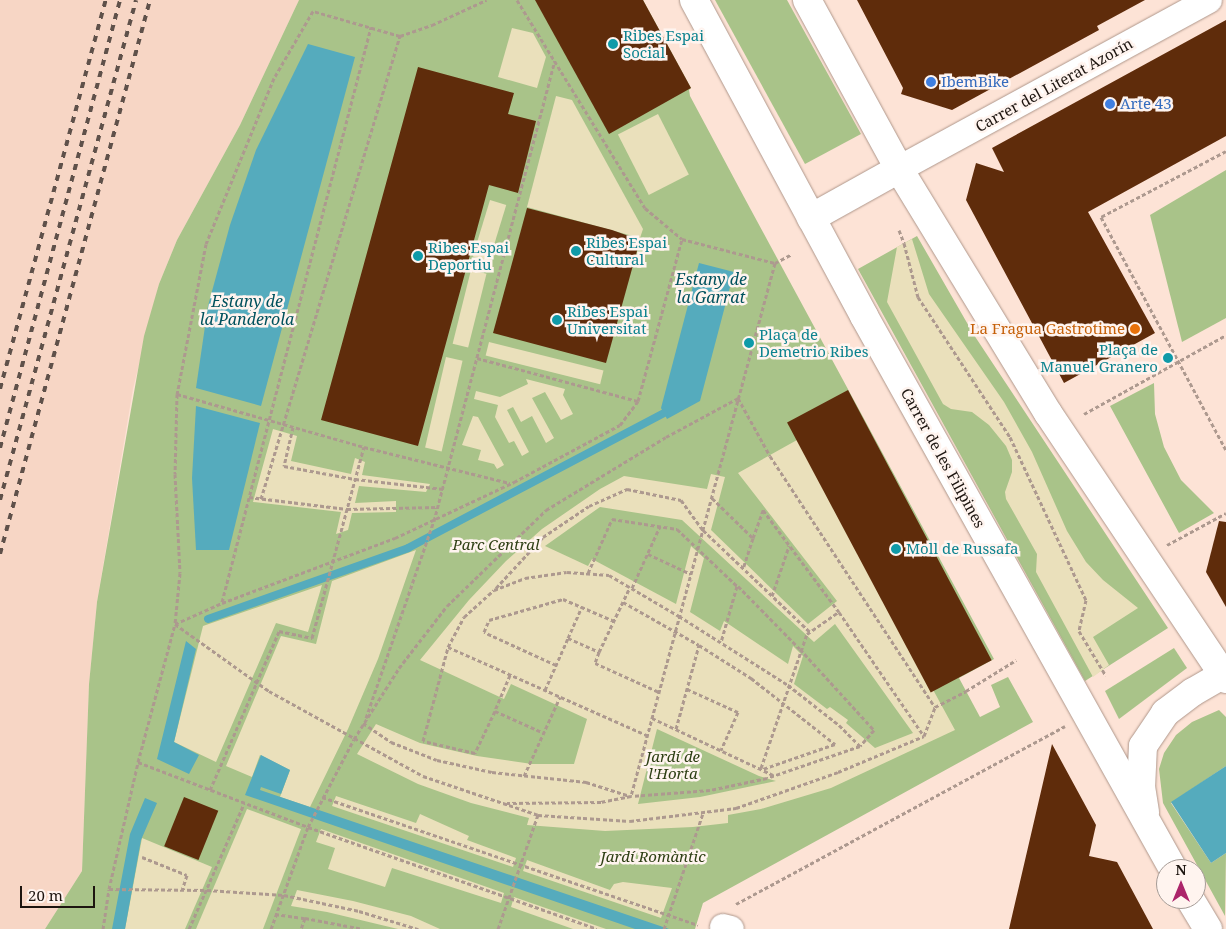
<!DOCTYPE html>
<meta charset="utf-8">
<style>
body{margin:0}
#map{position:relative;width:1226px;height:929px;overflow:hidden;background:#fde3d6;font-family:"Noto Serif",serif}
div>[style]{position:absolute}
[style*='--x']{left:calc(var(--x)*1px);top:calc(var(--y)*1px);width:calc(var(--w)*1px);rotate:calc(var(--a)*1deg)}
.built>*{inset:0;background:#f7d6c5}
.green>*{inset:0;background:#a9c389}
.sand>*{inset:0;background:#eae0bb;transform-origin:0 0}
.water>*{inset:0;background:#55abbd}
.stream>*{height:8px;margin:-4px;padding:0 4px;transform-origin:4px;border-radius:4px;background:#55abbd}
.building>*{inset:0;background:#5f2c0b;transform-origin:0 0}
.path>*{height:3px;margin-top:-1.5px;transform-origin:0;background:repeating-linear-gradient(90deg,#ad998f 0 4px,transparent 0 6.5px)}
.roads{filter:drop-shadow(0 0 1px #af978b) drop-shadow(0 0 1px #af978b)}
.street>*{height:26px;margin:-13px;padding:0 13px;transform-origin:13px;border-radius:13px;background:#fff}
.secondary>*{height:28px;margin:-14px;padding:0 14px;transform-origin:14px;border-radius:14px;background:#fff}
.rail>*{height:4px;margin-top:-2px;transform-origin:0;background:repeating-linear-gradient(90deg,#5f514a 0 6px,transparent 0 12px)}
.dots>*{width:14px;height:14px;translate:-50% -50%;box-sizing:border-box;border:2px solid #fff4ef;border-radius:50%}
span{translate:-50% -50%;white-space:nowrap;text-align:center;line-height:1.15;-webkit-text-stroke:5px #fff4ef;paint-order:stroke}
.culture-label{font-size:15px;color:#0d838f}
.left{translate:0 -50%;text-align:left}
.right{translate:-100% -50%;text-align:right}
.shop-label{font-size:15px;color:#366cbe}
.street-label{font-size:15px;color:#1d1510}
.food-label{font-size:15px;color:#c56008}
.park-label{font-size:15px;color:#2e3f14;font-style:italic}
.water-label{font-size:16px;color:#00515d;font-style:italic}
.north{position:absolute;left:1156px;top:859px;width:50px;height:50px;box-sizing:border-box;background:#fff4ef;border:1px solid #a59b96;border-radius:50%;rotate:0deg;font-size:14px;font-weight:700;line-height:20px;text-align:center;color:#1d1510}
.north::after{content:'';display:block;margin:auto;width:18px;height:22px;background:#ac256a;clip-path:polygon(50% 0,100% 100%,50% 72%,0 100%)}
.scale{position:absolute;left:20px;top:886px;width:75px;height:22px;box-sizing:border-box;border:2px solid #1d1510;border-top:0;padding-left:6px;font-size:15px;line-height:18px;white-space:nowrap;color:#1d1510;-webkit-text-stroke:4px #fff4ef;paint-order:stroke}
</style>
<div id="map">
<div class="built">
<i style="clip-path:polygon(0 0,299px 0,240px 125px,177px 240px,159px 284px,133px 389px,97px 602px,89px 684px,82px 871px,45px 929px,0 929px)"></i>
</div>
<div class="green">
<i style="clip-path:polygon(299px 0,643px 0,691px 88px,689px 90px,690px 96px,744px 197px,994px 659px,959px 678px,980px 717px,1000px 707px,991px 685px,1008px 677px,1033px 722px,703px 903px,695px 929px,45px 929px,82px 871px,89px 684px,97px 602px,144px 336px,159px 284px,177px 240px,240px 125px)"></i>
<i style="clip-path:polygon(715px 0,787px 0,861px 134px,805px 164px)"></i>
<i style="clip-path:polygon(1226px 170px,1226px 318px,1182px 342px,1150px 215px)"></i>
<i style="clip-path:polygon(917px 236px,974px 335px,1168px 628px,1085px 681px,858px 269px)"></i>
<i style="clip-path:polygon(1154px 383px,1155px 414px,1164px 447px,1181px 480px,1214px 513px,1179px 533px,1110px 406px)"></i>
<i style="clip-path:polygon(1174px 648px,1187px 668px,1119px 719px,1105px 691px)"></i>
<i style="clip-path:polygon(1219px 710px,1226px 717px,1226px 766px,1171px 803px,1211px 863px,1226px 853px,1225px 916px,1163px 803px,1159px 769px,1164px 753px,1176px 735px,1192px 722px)"></i>
</div>
<div class="sand">
<i style="clip-path:polygon(512px 28px,533px 33px,546px 57px,537px 88px,498px 77px)"></i>
<i style="clip-path:polygon(556px 96px,572px 100px,643px 229px,640px 238px,527px 207px)"></i>
<i style="left:658px;top:114px;width:68px;height:45px;rotate:63deg"></i>
<i style="left:490px;top:200px;width:17px;height:59px;rotate:17deg"></i>
<i style="clip-path:polygon(912px 239px,929px 294px,1004px 402px,1032px 452px,1067px 531px,1086px 562px,1103px 580px,1138px 608px,1093px 637px,1109px 665px,1093px 677px,1036px 572px,1037px 554px,1006px 499px,1005px 492px,1012px 472px,1012px 460px,1006px 446px,989px 425px,972px 412px,951px 409px,943px 404px,887px 302px,897px 247px)"></i>
<i style="left:471px;top:270px;width:16px;height:76px;rotate:14deg"></i>
<i style="left:489px;top:342px;width:118px;height:14px;rotate:14deg"></i>
<i style="left:446px;top:357px;width:17px;height:93px;rotate:13deg"></i>
<i style="clip-path:polygon(526px 379px,565px 389px,563px 395px,573px 414px,561px 420px,545px 392px,532px 398px,554px 438px,546px 443px,532px 416px,521px 422px,513px 407px,507px 410px,529px 452px,522px 456px,514px 441px,509px 443px,495px 417px,498px 405px,474px 399px,476px 391px,500px 397px,528px 384px)"></i>
<i style="clip-path:polygon(473px 416px,478px 417px,504px 465px,497px 469px,494px 464px,478px 460px,481px 450px,462px 445px)"></i>
<i style="clip-path:polygon(273px 429px,297px 436px,291px 461px,351px 474px,355px 458px,365px 462px,362px 475px,430px 484px,426px 492px,359px 486px,355px 503px,396px 501px,396px 512px,352px 513px,348px 530px,336px 534px,341px 512px,253px 502px)"></i>
<i style="clip-path:polygon(evenodd,797px 440px,955px 730px,831px 788px,761px 809px,728px 815px,728px 823px,693px 827px,605px 831px,527px 825px,529px 818px,471px 803px,418px 784px,357px 754px,376px 724px,420px 743px,477px 756px,532px 764px,574px 764px,587px 719px,511px 684px,504px 699px,420px 660px,469px 600px,506px 561px,542px 529px,600px 489px,624px 476px,707px 489px,711px 474px,725px 477px,711px 530px,808px 624px,837px 601px,738px 473px,797px 440px,600px 507px,682px 520px,814px 642px,835px 624px,913px 733px,875px 748px,846px 723px,848px 720px,830px 707px,827px 709px,794px 684px,803px 656px,793px 646px,788px 664px,724px 621px,720px 631px,690px 612px,704px 558px,691px 546px,676px 604px,592px 559px,588px 566px,545px 546px,600px 507px,797px 440px,657px 729px,759px 776px,776px 781px,700px 797px,638px 804px,657px 729px)"></i>
<i style="clip-path:polygon(416px 550px,378px 659px,348px 729px,310px 807px,280px 797px,290px 770px,260px 755px,252px 777px,226px 766px,281px 636px,316px 644px,332px 581px)"></i>
<i style="clip-path:polygon(322px 585px,308px 632px,276px 623px,216px 762px,174px 742px,203px 626px)"></i>
<i style="clip-path:polygon(336px 796px,416px 823px,420px 814px,469px 836px,467px 840px,516px 858px,513px 867px,332px 806px)"></i>
<i style="clip-path:polygon(247px 809px,301px 829px,263px 929px,196px 929px)"></i>
<i style="clip-path:polygon(321px 829px,504px 893px,501px 903px,392px 868px,385px 887px,328px 869px,335px 848px,316px 842px)"></i>
<i style="clip-path:polygon(142px 838px,212px 867px,185px 929px,125px 929px)"></i>
<i style="clip-path:polygon(527px 860px,610px 890px,614px 884px,623px 882px,672px 888px,661px 918px,523px 871px)"></i>
<i style="clip-path:polygon(297px 890px,353px 901px,411px 916px,440px 929px,398px 929px,327px 912px,291px 906px)"></i>
<i style="clip-path:polygon(514px 897px,606px 929px,573px 929px,511px 907px)"></i>
</div>
<div class="water">
<i style="clip-path:polygon(308px 44px,355px 57px,261px 406px,196px 388px,208px 306px,230px 225px,256px 150px)"></i>
<i style="clip-path:polygon(699px 263px,734px 272px,700px 401px,667px 419px,661px 408px)"></i>
<i style="clip-path:polygon(196px 406px,260px 423px,229px 550px,196px 550px,192px 478px)"></i>
<i style="clip-path:polygon(186px 641px,196px 649px,174px 742px,199px 755px,189px 774px,157px 759px)"></i>
<i style="clip-path:polygon(261px 755px,290px 770px,281px 794px,261px 787px,260px 790px,669px 929px,635px 929px,245px 795px)"></i>
<i style="clip-path:polygon(1226px 766px,1226px 853px,1211px 863px,1171px 802px)"></i>
<i style="clip-path:polygon(145px 798px,157px 803px,141px 840px,125px 929px,112px 929px,130px 834px)"></i>
</div>
<div class="stream">
<i style="--x:208;--y:619;--w:212;--a:-19.5"></i>
<i style="--x:408;--y:548;--w:289;--a:-27.8"></i>
</div>
<div class="building">
<i style="clip-path:polygon(535px 0,643px 0,691px 88px,609px 134px)"></i>
<i style="clip-path:polygon(857px 0,1145px 0,1097px 26px,1099px 30px,952px 110px,901px 94px,903px 88px)"></i>
<i style="clip-path:polygon(1226px 20px,1226px 136px,1088px 212px,1155px 333px,1064px 383px,966px 200px,976px 163px,1004px 172px,992px 148px)"></i>
<i style="clip-path:polygon(418px 67px,514px 93px,508px 114px,536px 121px,518px 193px,489px 185px,418px 446px,321px 420px)"></i>
<i style="clip-path:polygon(527px 208px,612px 230px,640px 240px,606px 363px,493px 333px)"></i>
<i style="left:848px;top:390px;width:306px;height:69px;rotate:62deg"></i>
<i style="clip-path:polygon(1219px 521px,1226px 522px,1226px 607px,1206px 572px)"></i>
<i style="clip-path:polygon(1052px 744px,1096px 825px,1089px 856px,1117px 862px,1153px 929px,1009px 929px)"></i>
<i style="left:184px;top:797px;width:37px;height:53px;rotate:22deg"></i>
</div>
<div class="path">
<i style="--x:517;--y:0;--w:244;--a:58.4"></i>
<i style="--x:645;--y:208;--w:48;--a:40"></i>
<i style="--x:400;--y:36;--w:34;--a:-19"></i>
<i style="--x:432;--y:25;--w:60;--a:-24.8"></i>
<i style="--x:1226;--y:151;--w:141;--a:152.2"></i>
<i style="--x:1101;--y:217;--w:264;--a:61.8"></i>
<i style="--x:899;--y:230;--w:14;--a:69"></i>
<i style="--x:904;--y:243;--w:56;--a:75.5"></i>
<i style="--x:918;--y:297;--w:168;--a:56.7"></i>
<i style="--x:1010;--y:437;--w:180;--a:65"></i>
<i style="--x:1086;--y:600;--w:32;--a:103"></i>
<i style="--x:1079;--y:631;--w:52;--a:59"></i>
<i style="--x:775;--y:263;--w:19;--a:-28"></i>
<i style="--x:477;--y:358;--w:167;--a:15"></i>
<i style="--x:177;--y:394;--w:194;--a:15.8"></i>
<i style="--x:364;--y:447;--w:150;--a:13.9"></i>
<i style="--x:1084;--y:414;--w:162;--a:-29.1"></i>
<i style="--x:293;--y:427;--w:40;--a:103"></i>
<i style="--x:284;--y:466;--w:72;--a:10.4"></i>
<i style="--x:355;--y:479;--w:89;--a:6.5"></i>
<i style="--x:249;--y:497;--w:99;--a:7"></i>
<i style="--x:347;--y:509;--w:90;--a:-1.3"></i>
<i style="--x:712;--y:498;--w:57;--a:44.3"></i>
<i style="--x:753;--y:538;--w:32;--a:108"></i>
<i style="--x:261;--y:499;--w:483;--a:-73.3"></i>
<i style="--x:400;--y:36;--w:91;--a:-164"></i>
<i style="--x:313;--y:11;--w:78;--a:120.2"></i>
<i style="--x:274;--y:78;--w:179;--a:112.3"></i>
<i style="--x:206;--y:244;--w:153;--a:100.9"></i>
<i style="--x:177;--y:394;--w:80;--a:91.4"></i>
<i style="--x:175;--y:474;--w:99;--a:87.1"></i>
<i style="--x:180;--y:573;--w:51;--a:95.6"></i>
<i style="--x:175;--y:624;--w:115;--a:35.5"></i>
<i style="--x:269;--y:691;--w:176;--a:28.9"></i>
<i style="--x:423;--y:776;--w:121;--a:18.7"></i>
<i style="--x:538;--y:815;--w:92;--a:3.7"></i>
<i style="--x:630;--y:821;--w:107;--a:-7"></i>
<i style="--x:736;--y:808;--w:108;--a:-19.4"></i>
<i style="--x:838;--y:772;--w:93;--a:-22.7"></i>
<i style="--x:924;--y:736;--w:31;--a:-69"></i>
<i style="--x:935;--y:707;--w:35;--a:-27"></i>
<i style="--x:966;--y:691;--w:59;--a:-31.8"></i>
<i style="--x:753;--y:538;--w:30;--a:-70"></i>
<i style="--x:763;--y:510;--w:127;--a:53.3"></i>
<i style="--x:1167;--y:545;--w:67;--a:-28.5"></i>
<i style="--x:648;--y:554;--w:47;--a:24.9"></i>
<i style="--x:588;--y:573;--w:59;--a:-66"></i>
<i style="--x:612;--y:519;--w:66;--a:8.7"></i>
<i style="--x:677;--y:529;--w:83;--a:43.5"></i>
<i style="--x:737;--y:586;--w:58;--a:105.9"></i>
<i style="--x:738;--y:586;--w:88;--a:45.5"></i>
<i style="--x:800;--y:649;--w:110;--a:47.6"></i>
<i style="--x:874;--y:730;--w:21;--a:131"></i>
<i style="--x:496;--y:588;--w:69;--a:-47.3"></i>
<i style="--x:543;--y:537;--w:55;--a:-34"></i>
<i style="--x:589;--y:506;--w:42;--a:-24.1"></i>
<i style="--x:627;--y:489;--w:55;--a:11.5"></i>
<i style="--x:681;--y:500;--w:37;--a:54"></i>
<i style="--x:703;--y:530;--w:148;--a:43.6"></i>
<i style="--x:632;--y:588;--w:68;--a:-65.7"></i>
<i style="--x:772;--y:596;--w:53;--a:-71.2"></i>
<i style="--x:222;--y:602;--w:594;--a:-75.47"></i>
<i style="--x:623;--y:602;--w:87;--a:29.5"></i>
<i style="--x:568;--y:638;--w:34;--a:-66"></i>
<i style="--x:448;--y:647;--w:218;--a:23.9"></i>
<i style="--x:599;--y:652;--w:72;--a:-64.5"></i>
<i style="--x:556;--y:665;--w:79;--a:-155.4"></i>
<i style="--x:484;--y:632;--w:13;--a:-67"></i>
<i style="--x:489;--y:620;--w:77;--a:-15.8"></i>
<i style="--x:563;--y:599;--w:56;--a:23.3"></i>
<i style="--x:510;--y:675;--w:39;--a:113"></i>
<i style="--x:495;--y:711;--w:54;--a:24.2"></i>
<i style="--x:687;--y:689;--w:56;--a:24.3"></i>
<i style="--x:738;--y:712;--w:42;--a:114.1"></i>
<i style="--x:545;--y:690;--w:57;--a:-66.1"></i>
<i style="--x:568;--y:638;--w:34;--a:24"></i>
<i style="--x:599;--y:652;--w:12;--a:110"></i>
<i style="--x:595;--y:663;--w:70;--a:24.4"></i>
<i style="--x:495;--y:711;--w:47;--a:115.5"></i>
<i style="--x:475;--y:753;--w:53;--a:-167"></i>
<i style="--x:423;--y:741;--w:97;--a:-75.1"></i>
<i style="--x:448;--y:647;--w:34;--a:-62"></i>
<i style="--x:464;--y:617;--w:40;--a:-42"></i>
<i style="--x:494;--y:590;--w:33;--a:-21"></i>
<i style="--x:525;--y:578;--w:42;--a:-8.1"></i>
<i style="--x:567;--y:572;--w:42;--a:4.1"></i>
<i style="--x:609;--y:575;--w:81;--a:30.4"></i>
<i style="--x:679;--y:616;--w:129;--a:32.3"></i>
<i style="--x:788;--y:685;--w:65;--a:38.1"></i>
<i style="--x:839;--y:725;--w:30;--a:45"></i>
<i style="--x:860;--y:746;--w:98;--a:161"></i>
<i style="--x:767;--y:778;--w:58;--a:168.1"></i>
<i style="--x:710;--y:790;--w:79;--a:175.7"></i>
<i style="--x:631;--y:796;--w:31;--a:169"></i>
<i style="--x:601;--y:802;--w:94;--a:179.4"></i>
<i style="--x:366;--y:718;--w:208;--a:-71"></i>
<i style="--x:434;--y:521;--w:476;--a:-75.3"></i>
<i style="--x:652;--y:718;--w:134;--a:25.2"></i>
<i style="--x:363;--y:723;--w:34;--a:34"></i>
<i style="--x:391;--y:742;--w:49;--a:21.4"></i>
<i style="--x:437;--y:760;--w:56;--a:12.3"></i>
<i style="--x:492;--y:772;--w:95;--a:6.1"></i>
<i style="--x:586;--y:782;--w:46;--a:17.7"></i>
<i style="--x:676;--y:729;--w:87;--a:-74.7"></i>
<i style="--x:699;--y:645;--w:62;--a:32.4"></i>
<i style="--x:751;--y:678;--w:107;--a:38.2"></i>
<i style="--x:835;--y:744;--w:76;--a:160.9"></i>
<i style="--x:138;--y:762;--w:182;--a:20.9"></i>
<i style="--x:308;--y:827;--w:306;--a:19.4"></i>
<i style="--x:761;--y:768;--w:142;--a:-71.1"></i>
<i style="--x:807;--y:634;--w:39;--a:-35"></i>
<i style="--x:839;--y:612;--w:150;--a:55.6"></i>
<i style="--x:524;--y:776;--w:87;--a:-65.5"></i>
<i style="--x:210;--y:790;--w:173;--a:-66.5"></i>
<i style="--x:279;--y:631;--w:34;--a:12"></i>
<i style="--x:312;--y:638;--w:198;--a:-74.8"></i>
<i style="--x:322;--y:797;--w:397;--a:18.8"></i>
<i style="--x:142;--y:857;--w:48;--a:21.8"></i>
<i style="--x:187;--y:875;--w:16;--a:108"></i>
<i style="--x:109;--y:889;--w:98;--a:0.6"></i>
<i style="--x:207;--y:890;--w:77;--a:3.7"></i>
<i style="--x:284;--y:895;--w:77;--a:12"></i>
<i style="--x:359;--y:911;--w:62;--a:17"></i>
<i style="--x:736;--y:904;--w:374;--a:-28.4"></i>
<i style="--x:275;--y:914;--w:30;--a:8"></i>
<i style="--x:305;--y:918;--w:12;--a:110"></i>
<i style="--x:305;--y:918;--w:59;--a:10.7"></i>
<i style="--x:103;--y:929;--w:40;--a:-81.5"></i>
<i style="--x:109;--y:889;--w:130;--a:-77.1"></i>
<i style="--x:138;--y:762;--w:143;--a:-75"></i>
<i style="--x:175;--y:624;--w:51;--a:-24.1"></i>
<i style="--x:222;--y:603;--w:185;--a:-20.6"></i>
<i style="--x:395;--y:538;--w:132;--a:-25.2"></i>
<i style="--x:514;--y:482;--w:120;--a:-28.3"></i>
<i style="--x:620;--y:425;--w:30;--a:-53"></i>
<i style="--x:638;--y:401;--w:168;--a:-74.8"></i>
<i style="--x:682;--y:239;--w:96;--a:14.5"></i>
<i style="--x:775;--y:263;--w:552;--a:105.12"></i>
<i style="--x:189;--y:929;--w:137;--a:-66.3"></i>
<i style="--x:271;--y:929;--w:109;--a:-70.1"></i>
<i style="--x:308;--y:827;--w:99;--a:-62.4"></i>
<i style="--x:354;--y:739;--w:84;--a:-57.6"></i>
<i style="--x:399;--y:668;--w:78;--a:-52.3"></i>
<i style="--x:447;--y:606;--w:138;--a:-44.1"></i>
<i style="--x:546;--y:510;--w:140;--a:-31.3"></i>
<i style="--x:666;--y:437;--w:82;--a:-28.4"></i>
<i style="--x:738;--y:398;--w:66;--a:61.1"></i>
<i style="--x:770;--y:456;--w:300;--a:56.7"></i>
<i style="--x:498;--y:929;--w:121;--a:-70.7"></i>
<i style="--x:664;--y:929;--w:122;--a:-71.4"></i>
</div>
<div class="roads">
<div class="street">
<i style="--x:899;--y:169;--w:353;--a:-28.6"></i>
<i style="--x:723;--y:927;--w:8;--a:14"></i>
</div>
<div class="secondary">
<i style="--x:694;--y:0;--w:359;--a:61.7"></i>
<i style="--x:864;--y:316;--w:633;--a:60.8"></i>
<i style="--x:807;--y:0;--w:192;--a:61.4"></i>
<i style="--x:899;--y:169;--w:286;--a:58.6"></i>
<i style="--x:1048;--y:413;--w:320;--a:56.2"></i>
<i style="--x:811;--y:218;--w:101;--a:-29.1"></i>
<i style="--x:1145;--y:812;--w:24;--a:-99"></i>
<i style="--x:1141;--y:788;--w:42;--a:-87.3"></i>
<i style="--x:1143;--y:746;--w:40;--a:-56"></i>
<i style="--x:1165;--y:713;--w:35;--a:-37"></i>
<i style="--x:1193;--y:692;--w:38;--a:-30"></i>
<i style="--x:1190;--y:899;--w:35;--a:59"></i>
</div>
</div>
<div class="rail">
<i style="--x:0;--y:389;--w:403;--a:-74.8"></i>
<i style="--x:0;--y:448;--w:464;--a:-75"></i>
<i style="--x:0;--y:500;--w:518;--a:-74.78"></i>
<i style="--x:0;--y:554;--w:574;--a:-74.85"></i>
</div>
<div class="dots">
<i style="left:613px;top:44px;background:#0f9aa8"></i>
<i style="left:931px;top:82px;background:#3f7fe0"></i>
<i style="left:1110px;top:104px;background:#3f7fe0"></i>
<i style="left:576px;top:251px;background:#0f9aa8"></i>
<i style="left:418px;top:256px;background:#0f9aa8"></i>
<i style="left:557px;top:320px;background:#0f9aa8"></i>
<i style="left:1135px;top:329px;background:#e8710a"></i>
<i style="left:749px;top:343px;background:#0f9aa8"></i>
<i style="left:1168px;top:358px;background:#0f9aa8"></i>
<i style="left:896px;top:549px;background:#0f9aa8"></i>
</div>
<div class="culture-label">
<span class="left" style="left:623px;top:44px">Ribes Espai<br>Social</span>
<span class="left" style="left:586px;top:251px">Ribes Espai<br>Cultural</span>
<span class="left" style="left:428px;top:256px">Ribes Espai<br>Deportiu</span>
<span class="left" style="left:567px;top:320px">Ribes Espai<br>Universitat</span>
<span class="left" style="left:759px;top:343px">Plaça de<br>Demetrio Ribes</span>
<span class="right" style="left:1158px;top:358px">Plaça de<br>Manuel Granero</span>
<span class="left" style="left:906px;top:549px">Moll de Russafa</span>
</div>
<div class="shop-label">
<span class="left" style="left:941px;top:82px">IbemBike</span>
<span class="left" style="left:1120px;top:104px">Arte 43</span>
</div>
<div class="street-label">
<span style="left:1054px;top:85px;rotate:-29deg">Carrer del Literat Azorín</span>
<span style="left:943px;top:458px;rotate:61deg">Carrer de les Filipines</span>
</div>
<div class="food-label">
<span class="right" style="left:1125px;top:329px">La Fragua Gastrotime</span>
</div>
<div class="park-label">
<span style="left:496px;top:545px">Parc Central</span>
<span style="left:673px;top:765px">Jardí de<br>l'Horta</span>
<span style="left:653px;top:857px">Jardí Romàntic</span>
</div>
<div class="water-label">
<span style="left:711px;top:288px">Estany de<br>la Garrat</span>
<span style="left:247px;top:310px">Estany de<br>la Panderola</span>
</div>
<div class="north">N</div>
<div class="scale">20 m</div>
</div>
